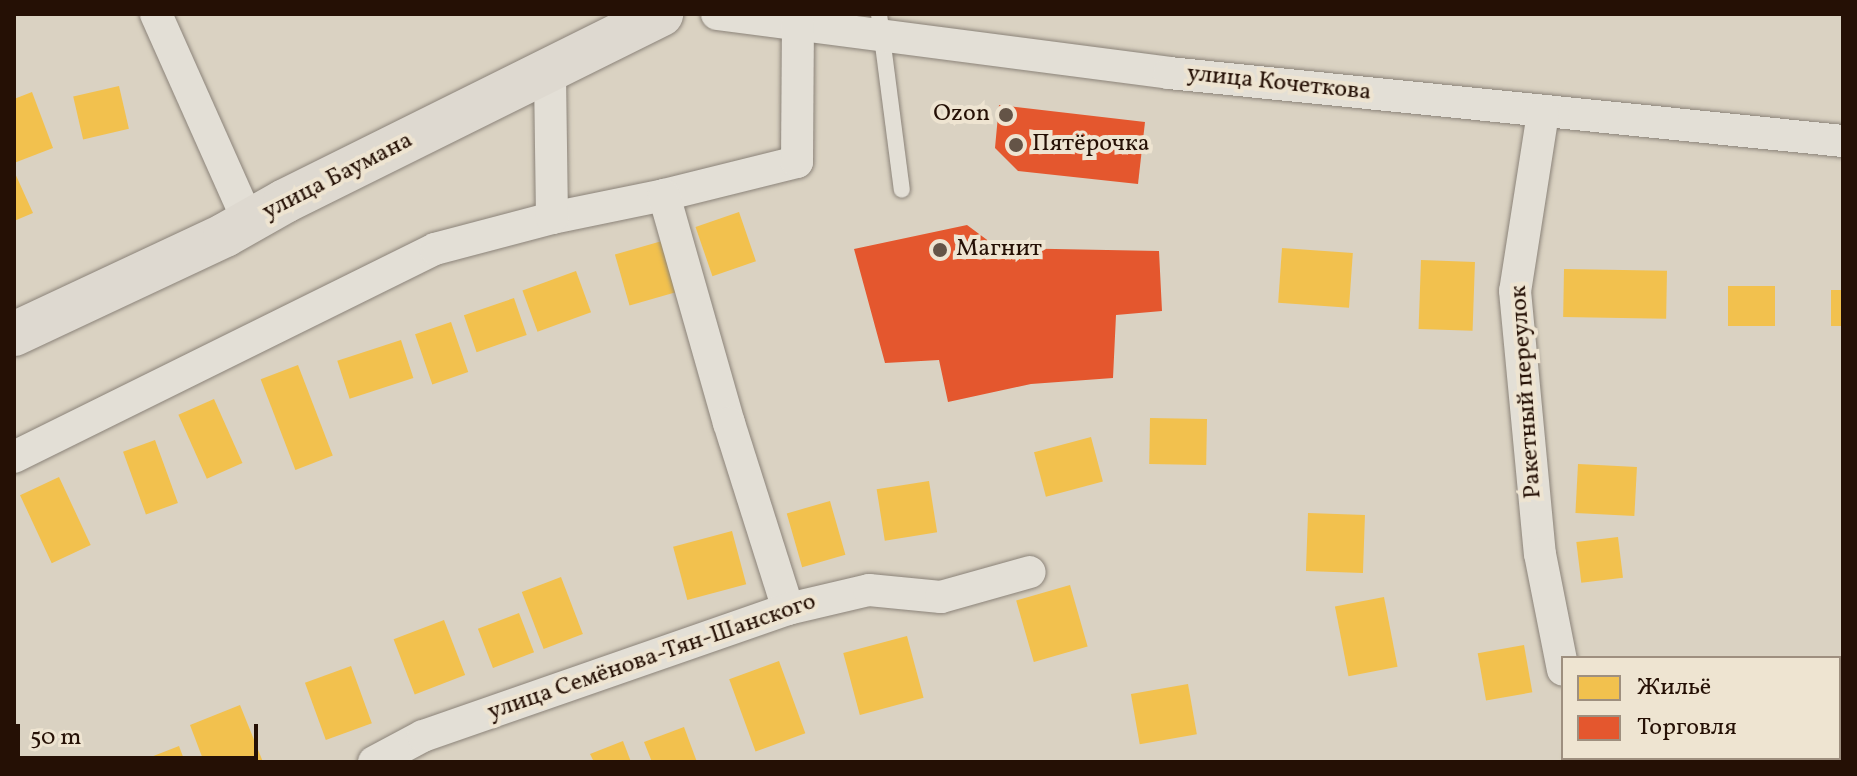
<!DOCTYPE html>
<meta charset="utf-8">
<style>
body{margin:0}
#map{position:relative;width:1857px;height:776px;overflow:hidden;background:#dad2c2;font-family:Vollkorn,serif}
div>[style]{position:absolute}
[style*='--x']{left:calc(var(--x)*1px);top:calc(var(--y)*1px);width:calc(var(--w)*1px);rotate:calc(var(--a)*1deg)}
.homes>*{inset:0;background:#f2c14e;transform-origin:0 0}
.shops>*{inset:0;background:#e4572e}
.roads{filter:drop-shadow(0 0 2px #8b8379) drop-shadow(0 0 2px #8b8379)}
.service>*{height:16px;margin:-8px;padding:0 8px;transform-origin:8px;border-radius:8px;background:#e3dfd6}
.minor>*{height:32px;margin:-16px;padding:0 16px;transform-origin:16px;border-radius:16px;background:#e3dfd6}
.primary>*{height:44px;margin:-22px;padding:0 22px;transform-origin:22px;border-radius:22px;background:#ded9d0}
.dots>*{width:22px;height:22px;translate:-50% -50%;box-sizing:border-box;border:4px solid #eee4d1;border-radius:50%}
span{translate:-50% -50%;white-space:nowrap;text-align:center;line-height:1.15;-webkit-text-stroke:8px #eee4d1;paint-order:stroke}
.street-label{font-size:24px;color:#251005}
.poi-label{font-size:24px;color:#251005}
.right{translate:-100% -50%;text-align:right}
.left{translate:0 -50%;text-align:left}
.frame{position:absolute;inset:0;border:16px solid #251005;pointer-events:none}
.legend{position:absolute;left:1561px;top:656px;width:280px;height:104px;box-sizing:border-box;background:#eee4d1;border:2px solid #9e8f7f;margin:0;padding:10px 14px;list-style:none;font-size:24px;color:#251005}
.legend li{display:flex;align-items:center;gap:16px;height:40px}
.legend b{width:40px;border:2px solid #9e8f7f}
.scale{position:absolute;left:16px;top:724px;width:242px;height:36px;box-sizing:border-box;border:4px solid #251005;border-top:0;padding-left:10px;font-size:24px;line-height:28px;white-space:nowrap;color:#251005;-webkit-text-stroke:6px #eee4d1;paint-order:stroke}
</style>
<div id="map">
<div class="homes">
<i style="left:119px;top:86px;width:44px;height:47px;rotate:77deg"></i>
<i style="clip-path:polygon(32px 92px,53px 148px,14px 163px,14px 99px)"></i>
<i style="clip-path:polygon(14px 171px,33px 213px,14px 221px)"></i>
<i style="left:739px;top:212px;width:52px;height:46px;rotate:71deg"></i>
<i style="left:662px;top:241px;width:53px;height:49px;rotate:74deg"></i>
<i style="left:1282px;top:248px;width:71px;height:55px;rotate:4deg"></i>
<i style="left:1421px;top:260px;width:54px;height:69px;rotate:2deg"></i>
<i style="left:1564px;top:269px;width:103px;height:48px;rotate:1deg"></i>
<i style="left:576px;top:271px;width:44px;height:57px;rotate:70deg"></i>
<i style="left:1728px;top:286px;width:47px;height:40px"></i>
<i style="left:1843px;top:290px;width:36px;height:12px;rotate:90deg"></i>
<i style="left:514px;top:298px;width:39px;height:53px;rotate:71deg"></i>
<i style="left:451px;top:322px;width:53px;height:38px;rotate:71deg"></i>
<i style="left:401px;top:340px;width:40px;height:67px;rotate:72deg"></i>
<i style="left:298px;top:365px;width:97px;height:40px;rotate:69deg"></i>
<i style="left:214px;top:399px;width:70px;height:39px;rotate:66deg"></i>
<i style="left:1150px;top:418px;width:57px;height:46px;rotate:1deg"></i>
<i style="left:1091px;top:437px;width:46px;height:59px;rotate:75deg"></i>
<i style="left:155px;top:440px;width:67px;height:34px;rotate:70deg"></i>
<i style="left:1578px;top:464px;width:59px;height:49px;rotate:3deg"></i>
<i style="left:59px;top:477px;width:75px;height:43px;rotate:65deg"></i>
<i style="left:929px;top:481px;width:52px;height:53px;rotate:81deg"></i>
<i style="left:830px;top:501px;width:56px;height:45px;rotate:74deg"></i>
<i style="left:1308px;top:513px;width:57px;height:58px;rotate:2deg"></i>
<i style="left:732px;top:531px;width:55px;height:61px;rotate:75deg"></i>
<i style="left:1618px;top:537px;width:41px;height:42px;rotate:83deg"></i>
<i style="left:561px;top:577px;width:61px;height:42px;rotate:69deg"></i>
<i style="left:1070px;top:585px;width:64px;height:56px;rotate:74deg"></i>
<i style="left:1384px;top:597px;width:71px;height:50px;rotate:79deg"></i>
<i style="left:519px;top:613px;width:42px;height:44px;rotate:69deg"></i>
<i style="left:444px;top:620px;width:59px;height:54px;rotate:69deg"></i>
<i style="left:907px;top:636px;width:64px;height:66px;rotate:75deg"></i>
<i style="left:1524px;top:645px;width:48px;height:47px;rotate:80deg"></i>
<i style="left:779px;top:661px;width:77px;height:53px;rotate:70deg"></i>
<i style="left:351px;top:666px;width:61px;height:49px;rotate:70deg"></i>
<i style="left:1188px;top:684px;width:51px;height:58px;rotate:80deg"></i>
<i style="clip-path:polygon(240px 705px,263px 762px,204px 762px,190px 725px)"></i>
<i style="clip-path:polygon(684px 727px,697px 762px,652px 762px,644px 742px)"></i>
<i style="clip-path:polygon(623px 741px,631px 762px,594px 762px,590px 754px)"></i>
<i style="clip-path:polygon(179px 746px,185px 762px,138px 762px)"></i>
</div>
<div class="shops">
<i style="clip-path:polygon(999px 105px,1145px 122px,1138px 184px,1018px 171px,995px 148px)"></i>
<i style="clip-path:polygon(967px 225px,998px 248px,1159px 251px,1162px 311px,1116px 315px,1113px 378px,1031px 384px,948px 402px,939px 360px,885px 363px,854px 249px)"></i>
</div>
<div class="roads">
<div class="service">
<i style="--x:879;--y:14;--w:177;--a:82.6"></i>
</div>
<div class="minor">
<i style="--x:156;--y:14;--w:229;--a:66"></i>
<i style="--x:717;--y:14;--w:456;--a:7.4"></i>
<i style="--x:1169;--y:73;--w:677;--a:5.76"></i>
<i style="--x:1543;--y:113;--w:180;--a:98.9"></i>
<i style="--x:1515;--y:291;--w:264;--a:84.6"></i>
<i style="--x:1540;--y:554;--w:118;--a:78.8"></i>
<i style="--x:664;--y:195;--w:137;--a:-13.9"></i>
<i style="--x:797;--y:162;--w:138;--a:-89.6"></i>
<i style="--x:552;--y:218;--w:114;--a:-11.6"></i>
<i style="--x:664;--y:195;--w:237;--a:74.1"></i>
<i style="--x:729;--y:423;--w:195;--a:72.4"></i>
<i style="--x:14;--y:457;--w:470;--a:-26.3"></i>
<i style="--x:435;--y:249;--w:121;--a:-14.8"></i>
<i style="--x:552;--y:218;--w:147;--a:-90.8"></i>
<i style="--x:1582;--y:758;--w:4;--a:76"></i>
<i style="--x:374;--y:762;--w:55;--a:-28"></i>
<i style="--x:423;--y:736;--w:386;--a:-19.2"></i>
<i style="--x:788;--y:609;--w:83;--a:-13.2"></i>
<i style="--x:869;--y:590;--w:72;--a:5.6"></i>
<i style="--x:941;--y:597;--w:92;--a:-15.7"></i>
</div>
<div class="primary">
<i style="--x:14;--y:334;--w:233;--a:-25.1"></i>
<i style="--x:225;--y:235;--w:69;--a:-29.5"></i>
<i style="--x:285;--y:201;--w:420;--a:-26.4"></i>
</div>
</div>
<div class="dots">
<i style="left:1006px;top:115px;background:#645447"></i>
<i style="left:1016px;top:145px;background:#645447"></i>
<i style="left:940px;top:250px;background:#645447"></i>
</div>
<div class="street-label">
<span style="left:1279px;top:84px;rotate:6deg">улица Кочеткова</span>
<span style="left:338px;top:177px;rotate:-27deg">улица Баумана</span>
<span style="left:1527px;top:392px;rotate:-94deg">Ракетный переулок</span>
<span style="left:652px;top:658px;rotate:-19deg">улица Семёнова-Тян-Шанского</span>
</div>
<div class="poi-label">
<span class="right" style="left:990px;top:115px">Ozon</span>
<span class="left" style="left:1032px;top:145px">Пятёрочка</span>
<span class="left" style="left:956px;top:250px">Магнит</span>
</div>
<div class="frame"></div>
<ul class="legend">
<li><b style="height:22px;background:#f2c14e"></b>Жильё</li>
<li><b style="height:22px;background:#e4572e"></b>Торговля</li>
</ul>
<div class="scale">50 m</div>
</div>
